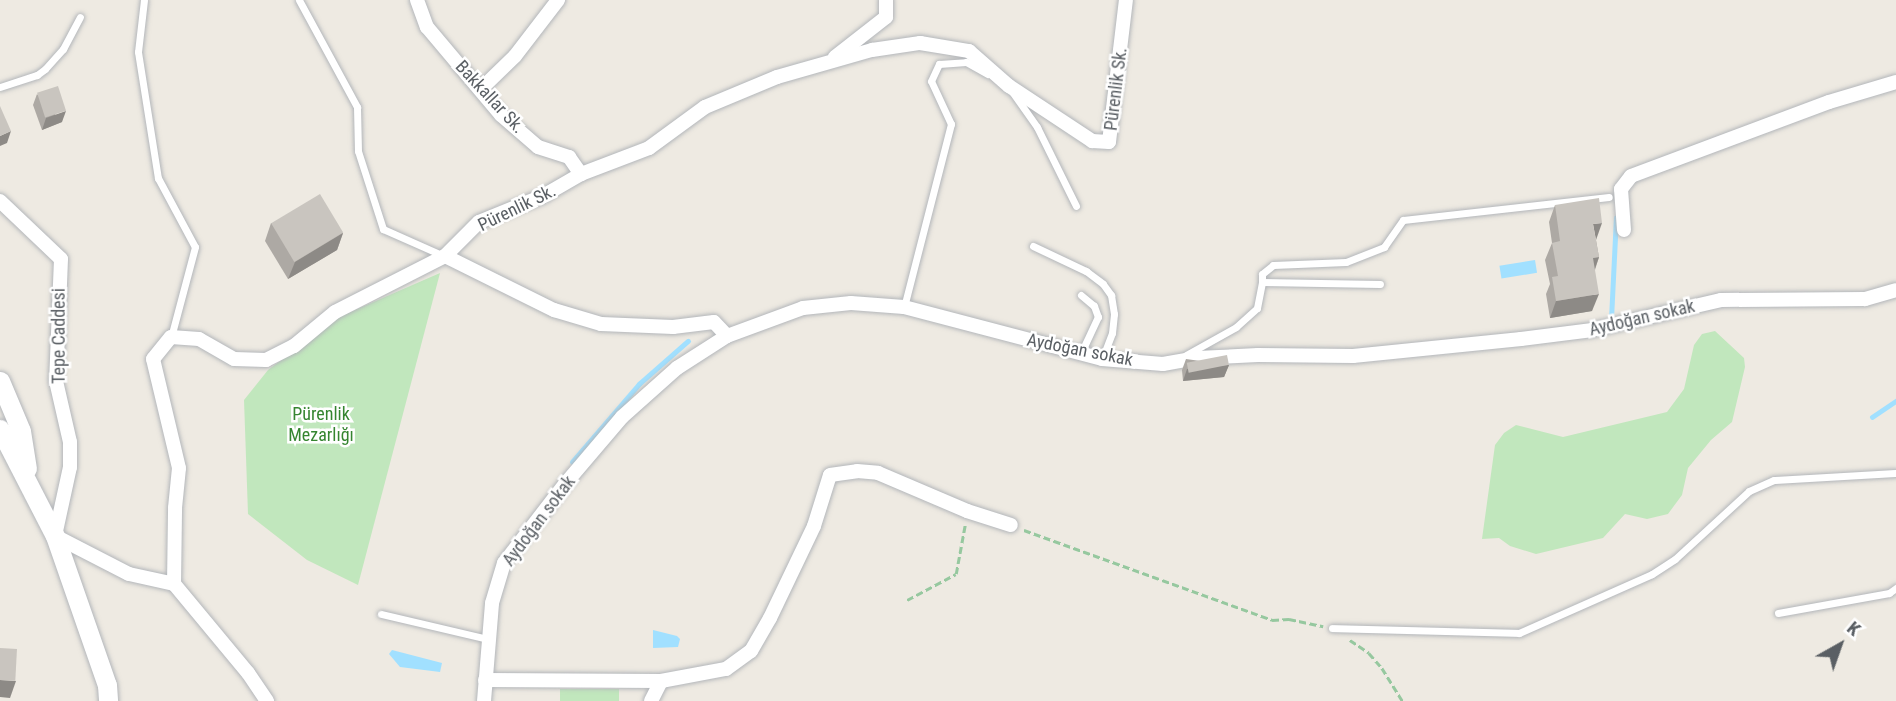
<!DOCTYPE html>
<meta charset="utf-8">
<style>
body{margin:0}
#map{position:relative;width:1896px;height:701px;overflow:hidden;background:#eeeae2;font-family:"Roboto Condensed",sans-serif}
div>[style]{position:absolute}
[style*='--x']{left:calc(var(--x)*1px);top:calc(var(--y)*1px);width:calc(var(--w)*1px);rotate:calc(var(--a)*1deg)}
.green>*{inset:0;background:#c1e7bd;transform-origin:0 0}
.water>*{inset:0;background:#a1e0ff;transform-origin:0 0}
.stream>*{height:4.5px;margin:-2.25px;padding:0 2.25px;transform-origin:2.25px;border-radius:2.25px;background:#a1e0ff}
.path>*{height:2.5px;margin-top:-1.25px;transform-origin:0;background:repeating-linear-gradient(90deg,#96c89f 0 7px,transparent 0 10.5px)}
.roads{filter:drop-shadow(0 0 2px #b3b6ba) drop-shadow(0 0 2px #b3b6ba)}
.lane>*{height:7px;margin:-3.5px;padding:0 3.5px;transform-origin:3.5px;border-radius:3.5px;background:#fff}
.street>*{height:14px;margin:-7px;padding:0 7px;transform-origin:7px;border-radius:7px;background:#fff}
.secondary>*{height:19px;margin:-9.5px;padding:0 9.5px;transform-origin:9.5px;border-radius:9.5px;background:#fff}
.wall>*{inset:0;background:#ada9a4}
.shaded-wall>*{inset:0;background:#8d8a86}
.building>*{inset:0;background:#c9c5bf;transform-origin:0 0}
span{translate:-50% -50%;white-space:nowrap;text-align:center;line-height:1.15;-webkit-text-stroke:5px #fff;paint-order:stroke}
.street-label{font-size:18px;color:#5a5f64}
.park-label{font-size:18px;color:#358530}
.north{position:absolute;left:1805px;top:610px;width:70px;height:70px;-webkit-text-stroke:5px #fff;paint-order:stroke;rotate:40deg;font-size:19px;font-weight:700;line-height:28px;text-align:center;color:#5a5f64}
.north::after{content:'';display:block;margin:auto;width:24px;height:32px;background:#5a5f64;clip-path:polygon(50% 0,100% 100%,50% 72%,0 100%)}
</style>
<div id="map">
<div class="green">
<i style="clip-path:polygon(440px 273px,358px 585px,307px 560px,248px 514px,244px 400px,268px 370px,339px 317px)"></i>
<i style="clip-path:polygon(1715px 331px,1744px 358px,1745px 367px,1732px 422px,1711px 440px,1688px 468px,1682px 495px,1668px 514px,1647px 519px,1625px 514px,1603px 538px,1536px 554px,1510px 546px,1499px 538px,1482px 539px,1495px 445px,1504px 433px,1516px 425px,1563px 437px,1667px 412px,1684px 389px,1694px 345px,1702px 334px)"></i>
<i style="left:619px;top:689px;width:12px;height:59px;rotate:90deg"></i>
</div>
<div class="water">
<i style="left:1535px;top:260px;width:13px;height:36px;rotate:81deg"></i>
<i style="clip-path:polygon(653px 630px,677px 636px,680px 639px,678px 647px,653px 648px)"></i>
<i style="clip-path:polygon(392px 650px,442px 663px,440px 672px,400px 667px,389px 654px)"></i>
</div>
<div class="stream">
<i style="--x:1611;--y:319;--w:101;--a:-87.2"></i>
<i style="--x:1872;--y:417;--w:29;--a:-34"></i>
<i style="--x:572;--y:462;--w:103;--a:-49.3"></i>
<i style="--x:639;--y:384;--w:65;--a:-41.3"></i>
</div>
<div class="path">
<i style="--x:1024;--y:530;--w:264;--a:19.9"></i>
<i style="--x:1272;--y:620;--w:17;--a:-3"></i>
<i style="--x:1289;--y:619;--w:35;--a:12"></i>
<i style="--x:907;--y:600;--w:55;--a:-28"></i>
<i style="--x:956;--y:574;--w:50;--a:-79.6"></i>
<i style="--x:1350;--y:640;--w:23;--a:34"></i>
<i style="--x:1369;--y:653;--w:20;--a:49"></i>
<i style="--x:1382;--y:668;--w:39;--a:58"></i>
</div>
<div class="roads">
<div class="lane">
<i style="--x:144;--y:0;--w:52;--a:96.6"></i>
<i style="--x:138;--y:52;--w:128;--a:81"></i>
<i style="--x:158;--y:178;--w:78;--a:61.8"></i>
<i style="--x:195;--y:247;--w:93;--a:104.9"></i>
<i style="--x:299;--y:0;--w:122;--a:61.5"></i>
<i style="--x:357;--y:107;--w:44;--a:88.7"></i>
<i style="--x:358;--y:151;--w:82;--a:72.2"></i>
<i style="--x:383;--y:229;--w:67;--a:23.9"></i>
<i style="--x:0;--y:87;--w:39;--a:-18"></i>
<i style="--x:37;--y:75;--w:10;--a:-37"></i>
<i style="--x:45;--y:69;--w:27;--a:-48"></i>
<i style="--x:63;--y:49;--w:36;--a:-62"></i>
<i style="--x:1013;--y:93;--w:42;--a:54.8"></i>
<i style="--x:1037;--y:127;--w:88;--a:63.7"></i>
<i style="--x:1033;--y:246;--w:59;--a:25.3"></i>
<i style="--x:1086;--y:271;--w:21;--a:37"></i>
<i style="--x:1103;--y:284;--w:14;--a:54"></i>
<i style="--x:1111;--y:295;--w:19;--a:81"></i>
<i style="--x:1114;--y:314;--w:19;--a:96"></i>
<i style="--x:1112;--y:333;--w:28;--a:111"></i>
<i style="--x:1262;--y:282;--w:8;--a:-90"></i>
<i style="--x:1262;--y:274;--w:14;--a:-39"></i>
<i style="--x:1273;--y:265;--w:73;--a:-2.4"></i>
<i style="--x:1346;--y:262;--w:41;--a:-21.5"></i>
<i style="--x:1384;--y:247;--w:33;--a:-55"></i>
<i style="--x:1403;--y:220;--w:207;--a:-6.4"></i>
<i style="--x:904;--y:307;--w:189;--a:-75.6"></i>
<i style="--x:951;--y:124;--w:47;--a:-114.9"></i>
<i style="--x:931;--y:81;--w:19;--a:-65"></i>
<i style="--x:939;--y:64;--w:27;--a:-4"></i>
<i style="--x:966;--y:62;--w:25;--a:29"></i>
<i style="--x:1081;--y:353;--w:40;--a:-65"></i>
<i style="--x:1098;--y:317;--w:12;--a:-110"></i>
<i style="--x:1094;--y:306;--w:17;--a:-140"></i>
<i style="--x:1186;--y:355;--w:57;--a:-29.2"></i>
<i style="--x:1236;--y:327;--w:28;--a:-42"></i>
<i style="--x:1257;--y:308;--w:26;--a:-79"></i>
<i style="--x:1262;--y:282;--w:118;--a:1"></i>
<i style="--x:1778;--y:613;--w:113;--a:-10.2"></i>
<i style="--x:1889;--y:593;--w:9;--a:-36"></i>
<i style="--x:381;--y:614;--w:110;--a:13.2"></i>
<i style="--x:1332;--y:628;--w:187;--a:1.5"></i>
<i style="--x:1519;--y:633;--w:145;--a:-23.9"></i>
<i style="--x:1652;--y:574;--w:27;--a:-33"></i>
<i style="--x:1675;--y:559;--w:100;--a:-42.6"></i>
<i style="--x:1749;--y:491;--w:27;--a:-24"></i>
<i style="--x:1774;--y:480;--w:122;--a:-3.3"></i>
</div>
<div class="street">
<i style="--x:417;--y:0;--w:29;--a:70"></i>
<i style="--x:427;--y:27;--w:115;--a:49.9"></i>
<i style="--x:501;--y:115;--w:49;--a:40.9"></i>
<i style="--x:538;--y:147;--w:33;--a:18"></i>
<i style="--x:569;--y:157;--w:21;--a:55"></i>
<i style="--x:835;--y:57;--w:65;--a:-38.1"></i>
<i style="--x:886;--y:17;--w:17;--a:-90"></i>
<i style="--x:481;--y:89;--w:47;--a:-44.1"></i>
<i style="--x:515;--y:56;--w:71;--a:-52.5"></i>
<i style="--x:0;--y:201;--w:84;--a:43.6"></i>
<i style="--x:61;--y:259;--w:122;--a:92.3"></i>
<i style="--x:56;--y:381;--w:63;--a:77.1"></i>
<i style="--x:70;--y:442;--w:25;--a:90"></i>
<i style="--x:70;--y:467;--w:71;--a:102.3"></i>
<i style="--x:55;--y:536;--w:83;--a:27.2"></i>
<i style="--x:129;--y:574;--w:46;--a:12.5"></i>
<i style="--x:1624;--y:230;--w:41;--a:-94.2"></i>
<i style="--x:1621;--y:189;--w:16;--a:-52"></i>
<i style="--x:1631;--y:176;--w:211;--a:-20.5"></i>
<i style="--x:1829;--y:102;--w:70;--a:-16.6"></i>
<i style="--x:445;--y:256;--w:122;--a:26.4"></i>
<i style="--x:554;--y:310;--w:49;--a:16.6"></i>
<i style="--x:601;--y:324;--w:72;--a:2.4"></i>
<i style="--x:673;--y:327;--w:41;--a:-7"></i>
<i style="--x:714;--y:322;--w:19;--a:47"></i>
<i style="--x:485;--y:680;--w:176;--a:0.3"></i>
<i style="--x:661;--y:681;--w:66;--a:-10.5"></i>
<i style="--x:726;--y:669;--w:31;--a:-36"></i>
<i style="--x:751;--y:651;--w:38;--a:-60"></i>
<i style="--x:770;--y:618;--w:102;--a:-64.4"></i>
<i style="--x:814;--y:526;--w:53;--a:-72.6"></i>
<i style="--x:830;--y:475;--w:27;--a:-8"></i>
<i style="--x:857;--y:471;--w:21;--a:5"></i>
<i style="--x:878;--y:473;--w:97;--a:23.1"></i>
<i style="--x:967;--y:511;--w:46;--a:17.7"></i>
<i style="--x:267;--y:701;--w:34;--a:-124"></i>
<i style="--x:248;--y:673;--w:116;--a:-129.7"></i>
<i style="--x:174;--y:584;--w:76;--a:-89.2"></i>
<i style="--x:175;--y:508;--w:40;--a:-84.3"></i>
<i style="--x:179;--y:468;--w:112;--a:-103.4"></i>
<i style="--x:153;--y:359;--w:28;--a:-51"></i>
<i style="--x:171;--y:337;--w:28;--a:4"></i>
<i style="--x:199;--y:339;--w:40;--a:29.7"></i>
<i style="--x:234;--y:359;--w:32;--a:2"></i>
<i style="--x:266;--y:360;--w:31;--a:-27"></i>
<i style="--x:294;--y:346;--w:53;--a:-39.7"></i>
<i style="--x:335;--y:312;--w:123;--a:-27"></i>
<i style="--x:445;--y:256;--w:48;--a:-45"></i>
<i style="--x:479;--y:222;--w:69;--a:-22.1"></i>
<i style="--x:543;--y:196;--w:44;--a:-30.1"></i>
<i style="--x:581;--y:174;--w:73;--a:-20.9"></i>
<i style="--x:649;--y:148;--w:69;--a:-36.2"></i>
<i style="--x:705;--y:107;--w:78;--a:-22.6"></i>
<i style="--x:777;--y:77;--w:99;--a:-15.9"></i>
<i style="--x:872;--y:50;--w:49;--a:-8.3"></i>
<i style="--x:920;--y:43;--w:50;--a:9.3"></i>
<i style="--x:969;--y:51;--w:53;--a:41.2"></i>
<i style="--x:1009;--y:86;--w:100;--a:33.5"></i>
<i style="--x:1092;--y:141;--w:17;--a:3"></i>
<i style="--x:1109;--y:142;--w:143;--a:-83.2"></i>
<i style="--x:484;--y:701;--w:98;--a:-85.3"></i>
<i style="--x:492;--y:603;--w:42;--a:-73.3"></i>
<i style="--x:504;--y:563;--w:100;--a:-52.3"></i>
<i style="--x:565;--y:484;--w:88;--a:-49.6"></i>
<i style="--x:622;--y:417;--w:74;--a:-41.7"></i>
<i style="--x:677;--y:368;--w:59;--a:-32.6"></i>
<i style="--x:727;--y:336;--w:81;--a:-20.2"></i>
<i style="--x:803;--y:308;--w:48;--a:-5.9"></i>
<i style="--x:851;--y:303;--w:53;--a:4.3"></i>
<i style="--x:904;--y:307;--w:205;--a:14.7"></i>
<i style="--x:1102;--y:359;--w:61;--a:4.7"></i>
<i style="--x:1163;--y:364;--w:35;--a:-10"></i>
<i style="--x:1197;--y:358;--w:61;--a:-2.8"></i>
<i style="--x:1258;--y:355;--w:95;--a:0.6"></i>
<i style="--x:1353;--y:356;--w:169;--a:-5.8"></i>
<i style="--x:1521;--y:339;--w:72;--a:-7.2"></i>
<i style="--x:1592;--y:330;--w:132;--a:-13.1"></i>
<i style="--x:1721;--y:300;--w:144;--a:-0.4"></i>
<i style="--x:1865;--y:299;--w:32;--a:-16"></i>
<i style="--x:651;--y:701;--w:22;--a:-63"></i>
</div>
<div class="secondary">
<i style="--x:0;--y:381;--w:54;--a:67.2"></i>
<i style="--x:21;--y:431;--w:38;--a:81"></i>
<i style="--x:0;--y:429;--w:120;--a:62.8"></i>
<i style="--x:55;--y:536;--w:158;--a:70.8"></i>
<i style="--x:107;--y:685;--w:16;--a:86"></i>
</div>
</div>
<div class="wall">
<i style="clip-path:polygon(37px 94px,62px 122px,42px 130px,33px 105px)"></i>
<i style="clip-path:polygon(1555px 205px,1596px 240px,1599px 257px,1595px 270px,1592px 311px,1550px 318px,1546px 294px,1550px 284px,1545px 260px,1552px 243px,1549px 222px)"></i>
<i style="clip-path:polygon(271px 223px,343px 233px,337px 250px,288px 279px,265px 241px)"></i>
<i style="clip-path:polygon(1186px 359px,1229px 365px,1224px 377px,1183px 381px,1182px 370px)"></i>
</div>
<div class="shaded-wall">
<i style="clip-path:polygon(66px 111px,62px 122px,42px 130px,46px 118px)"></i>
<i style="clip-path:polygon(11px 131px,7px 143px,0 146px,0 136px)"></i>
<i style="clip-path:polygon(1602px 223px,1596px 240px,1593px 224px)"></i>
<i style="clip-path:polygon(343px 233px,337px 250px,288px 279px,295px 262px)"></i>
<i style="clip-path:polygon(1599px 257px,1593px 274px,1593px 258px)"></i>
<i style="clip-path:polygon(1599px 294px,1592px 311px,1550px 318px,1556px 301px)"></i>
<i style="clip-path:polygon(1229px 365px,1224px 377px,1183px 381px,1187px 369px)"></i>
<i style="clip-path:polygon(0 680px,16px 681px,10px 698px,0 697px)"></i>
</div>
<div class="building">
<i style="left:58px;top:86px;width:26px;height:22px;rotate:72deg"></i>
<i style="clip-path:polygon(0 106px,11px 131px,0 136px)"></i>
<i style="left:320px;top:194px;width:45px;height:57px;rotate:59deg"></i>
<i style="clip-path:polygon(1599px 198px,1602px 223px,1593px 224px,1599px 257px,1593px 258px,1599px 294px,1556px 301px,1552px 277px,1558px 276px,1552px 243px,1560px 241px,1555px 205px)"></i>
<i style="left:1227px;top:355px;width:10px;height:41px;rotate:79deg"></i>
<i style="left:0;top:648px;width:17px;height:32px;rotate:3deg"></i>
</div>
<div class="street-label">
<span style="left:1116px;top:89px;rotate:-83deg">Pürenlik Sk.</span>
<span style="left:490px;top:97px;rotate:47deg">Bakkallar Sk.</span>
<span style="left:517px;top:208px;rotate:-26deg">Pürenlik Sk.</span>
<span style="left:1642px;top:318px;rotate:-13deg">Aydoğan sokak</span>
<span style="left:59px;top:336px;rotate:-90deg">Tepe Caddesi</span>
<span style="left:1080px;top:350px;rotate:11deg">Aydoğan sokak</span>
<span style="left:539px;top:521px;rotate:-53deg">Aydoğan sokak</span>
</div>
<div class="park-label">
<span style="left:321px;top:425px">Pürenlik<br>Mezarlığı</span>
</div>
<div class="north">K</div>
</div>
